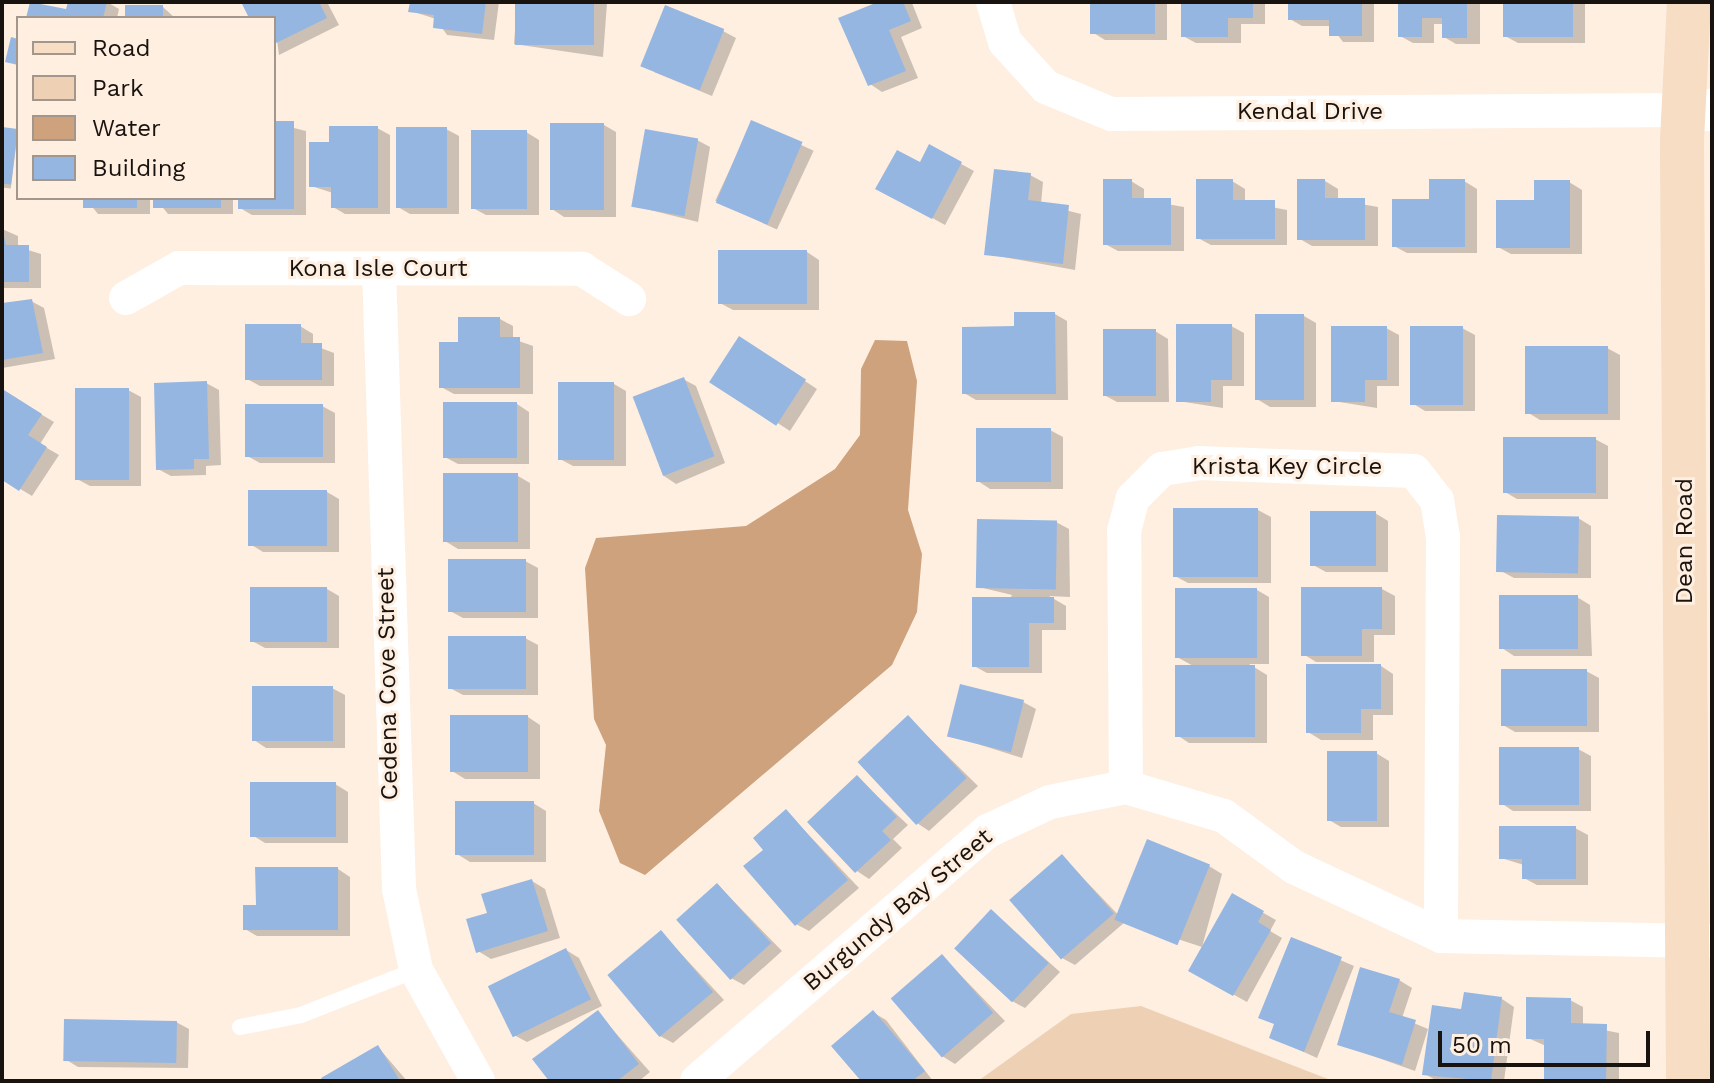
<!DOCTYPE html>
<style>
body{margin:0}
#map{position:relative;width:1714px;height:1083px;overflow:hidden;background:#ffefe1;font-family:"Work Sans",sans-serif}
div>[style]{position:absolute}
[style*='--x']{left:calc(var(--x)*1px);top:calc(var(--y)*1px);width:calc(var(--w)*1px);rotate:calc(var(--a)*1deg)}
.green>*{inset:0;background:#eed0b5}
.water>*{inset:0;background:#cda27d}
.shadow>*{inset:0;background:#0003;transform-origin:0 0}
.building>*{inset:0;background:#96b6e2;transform-origin:0 0}
.service>*{height:16px;margin:-8px;padding:0 8px;transform-origin:8px;border-radius:8px;background:#fff}
.minor>*{height:34px;margin:-17px;padding:0 17px;transform-origin:17px;border-radius:17px;background:#fff}
.tertiary>*{height:42px;margin:-21px;padding:0 21px;transform-origin:21px;border-radius:21px;background:#fff}
.secondary>*{height:44px;margin:-22px;padding:0 22px;transform-origin:22px;border-radius:22px;background:#f6ddc4}
span{translate:-50% -50%;white-space:nowrap;text-align:center;line-height:1.15;-webkit-text-stroke:6px #ffefe1;paint-order:stroke}
.street-label{font-size:24px;color:#19130f}
.frame{position:absolute;inset:0;border:4px solid #19130f;pointer-events:none}
.legend{position:absolute;left:16px;top:16px;width:260px;height:184px;box-sizing:border-box;background:#ffefe1;border:2px solid #a3978d;margin:0;padding:10px 14px;list-style:none;font-size:24px;color:#19130f}
.legend li{display:flex;align-items:center;gap:16px;height:40px}
.legend b{width:40px;border:2px solid #a3978d}
.scale{position:absolute;left:1438px;top:1031px;width:212px;height:36px;box-sizing:border-box;border:4px solid #19130f;border-top:0;padding-left:10px;font-size:24px;line-height:28px;white-space:nowrap;color:#19130f;-webkit-text-stroke:6px #ffefe1;paint-order:stroke}
</style>
<div id="map">
<div class="green">
<i style="clip-path:polygon(1141px 1006px,1333px 1081px,978px 1081px,1071px 1014px)"></i>
</div>
<div class="water">
<i style="clip-path:polygon(875px 340px,907px 341px,917px 381px,908px 510px,922px 554px,917px 612px,892px 665px,645px 875px,620px 863px,599px 811px,606px 745px,594px 719px,585px 568px,596px 538px,746px 526px,835px 469px,860px 435px,861px 369px)"></i>
</div>
<div class="shadow">
<i style="clip-path:polygon(70px 2px,107px 2px,119px 9px,117px 18px,28px 18px,68px 11px)"></i>
<i style="clip-path:polygon(243px 2px,327px 2px,339px 25px,279px 55px,274px 18px,251px 18px)"></i>
<i style="clip-path:polygon(412px 2px,499px 2px,494px 40px,447px 35px,436px 19px,411px 11px)"></i>
<i style="clip-path:polygon(517px 2px,607px 3px,603px 57px,514px 44px)"></i>
<i style="clip-path:polygon(884px 2px,912px 3px,922px 28px,901px 37px,918px 78px,882px 92px,870px 84px)"></i>
<i style="clip-path:polygon(1092px 2px,1167px 2px,1167px 40px,1105px 40px,1092px 32px)"></i>
<i style="clip-path:polygon(1183px 2px,1265px 2px,1265px 24px,1241px 24px,1241px 43px,1196px 43px,1183px 36px)"></i>
<i style="clip-path:polygon(1290px 2px,1374px 2px,1374px 42px,1343px 42px,1331px 26px,1302px 26px,1290px 19px)"></i>
<i style="clip-path:polygon(1400px 2px,1480px 2px,1480px 44px,1456px 44px,1444px 37px,1444px 24px,1434px 24px,1434px 43px,1413px 43px,1400px 36px)"></i>
<i style="clip-path:polygon(1505px 2px,1585px 2px,1585px 43px,1518px 43px,1505px 36px)"></i>
<i style="clip-path:polygon(163px 7px,175px 18px,127px 18px)"></i>
<i style="clip-path:polygon(723px 31px,736px 38px,712px 96px,654px 72px)"></i>
<i style="left:752px;top:122px;width:68px;height:87px;rotate:25deg"></i>
<i style="clip-path:polygon(274px 123px,306px 131px,306px 215px,252px 215px,240px 208px,240px 198px,274px 198px)"></i>
<i style="clip-path:polygon(604px 125px,616px 132px,616px 217px,564px 217px,552px 209px)"></i>
<i style="clip-path:polygon(377px 128px,390px 135px,390px 214px,345px 214px,333px 207px,333px 193px,311px 186px,331px 144px)"></i>
<i style="left:2px;top:129px;width:16px;height:58px;rotate:7deg"></i>
<i style="clip-path:polygon(446px 129px,459px 136px,459px 214px,410px 214px,398px 207px)"></i>
<i style="clip-path:polygon(526px 132px,539px 140px,539px 215px,486px 215px,473px 208px)"></i>
<i style="clip-path:polygon(697px 140px,710px 147px,698px 222px,634px 206px)"></i>
<i style="clip-path:polygon(930px 147px,974px 171px,945px 225px,878px 188px,921px 164px)"></i>
<i style="clip-path:polygon(1030px 175px,1043px 182px,1041px 204px,1081px 214px,1075px 270px,987px 254px)"></i>
<i style="clip-path:polygon(1131px 181px,1144px 189px,1144px 200px,1184px 207px,1184px 251px,1118px 251px,1105px 244px)"></i>
<i style="clip-path:polygon(1232px 181px,1245px 189px,1245px 202px,1287px 210px,1287px 245px,1211px 245px,1198px 238px)"></i>
<i style="clip-path:polygon(1325px 181px,1338px 189px,1338px 200px,1378px 207px,1378px 246px,1312px 246px,1300px 239px)"></i>
<i style="clip-path:polygon(1464px 181px,1477px 189px,1477px 253px,1407px 253px,1394px 246px,1431px 201px)"></i>
<i style="clip-path:polygon(1569px 182px,1582px 190px,1582px 254px,1511px 254px,1498px 247px,1536px 202px)"></i>
<i style="clip-path:polygon(85px 198px,150px 198px,150px 214px,98px 214px)"></i>
<i style="clip-path:polygon(155px 198px,233px 198px,233px 214px,168px 214px)"></i>
<i style="clip-path:polygon(2px 229px,18px 236px,18px 247px,41px 254px,41px 288px,2px 288px)"></i>
<i style="clip-path:polygon(807px 252px,819px 260px,819px 310px,733px 310px,720px 303px)"></i>
<i style="clip-path:polygon(31px 301px,44px 308px,55px 359px,2px 368px,2px 305px)"></i>
<i style="clip-path:polygon(1055px 314px,1067px 321px,1068px 400px,976px 400px,964px 393px,1016px 328px)"></i>
<i style="clip-path:polygon(1304px 316px,1316px 323px,1316px 407px,1270px 407px,1257px 399px)"></i>
<i style="clip-path:polygon(500px 319px,513px 326px,513px 339px,533px 346px,533px 394px,454px 394px,441px 387px,460px 344px)"></i>
<i style="clip-path:polygon(300px 326px,313px 334px,313px 345px,334px 353px,334px 386px,260px 386px,247px 379px)"></i>
<i style="clip-path:polygon(1231px 326px,1244px 333px,1244px 386px,1223px 386px,1223px 408px,1178px 401px)"></i>
<i style="clip-path:polygon(1386px 328px,1399px 335px,1399px 386px,1377px 386px,1377px 408px,1333px 401px)"></i>
<i style="clip-path:polygon(1462px 328px,1475px 335px,1475px 411px,1425px 411px,1412px 403px)"></i>
<i style="clip-path:polygon(1155px 331px,1168px 339px,1169px 402px,1117px 402px,1104px 395px)"></i>
<i style="clip-path:polygon(752px 346px,817px 389px,790px 431px,712px 381px)"></i>
<i style="clip-path:polygon(1607px 348px,1620px 355px,1620px 420px,1540px 420px,1527px 412px)"></i>
<i style="clip-path:polygon(683px 379px,696px 386px,725px 463px,676px 484px,664px 476px)"></i>
<i style="clip-path:polygon(206px 383px,219px 390px,221px 465px,206px 466px,206px 475px,171px 476px,158px 469px)"></i>
<i style="clip-path:polygon(614px 384px,626px 391px,626px 466px,573px 466px,560px 459px)"></i>
<i style="clip-path:polygon(128px 390px,141px 397px,141px 486px,90px 486px,77px 479px)"></i>
<i style="clip-path:polygon(4px 392px,54px 422px,40px 444px,59px 455px,32px 496px,2px 478px)"></i>
<i style="clip-path:polygon(517px 404px,529px 412px,529px 464px,458px 464px,445px 457px)"></i>
<i style="clip-path:polygon(322px 406px,335px 413px,335px 463px,260px 463px,247px 456px)"></i>
<i style="clip-path:polygon(1050px 430px,1063px 437px,1063px 489px,990px 489px,978px 481px)"></i>
<i style="clip-path:polygon(1595px 439px,1608px 446px,1608px 499px,1517px 499px,1505px 492px)"></i>
<i style="clip-path:polygon(518px 476px,530px 483px,530px 549px,458px 549px,445px 541px)"></i>
<i style="clip-path:polygon(327px 492px,339px 499px,339px 552px,263px 552px,250px 544px)"></i>
<i style="clip-path:polygon(1258px 510px,1271px 517px,1271px 583px,1188px 583px,1175px 576px)"></i>
<i style="clip-path:polygon(1375px 513px,1388px 521px,1388px 572px,1326px 572px,1313px 565px)"></i>
<i style="clip-path:polygon(1578px 518px,1591px 526px,1591px 578px,1514px 578px,1501px 571px)"></i>
<i style="clip-path:polygon(1056px 522px,1069px 529px,1070px 597px,1049px 596px,1066px 606px,1066px 630px,1042px 630px,1042px 673px,987px 673px,974px 666px,1012px 595px,979px 587px)"></i>
<i style="clip-path:polygon(525px 561px,538px 568px,538px 618px,463px 618px,450px 611px)"></i>
<i style="clip-path:polygon(327px 589px,339px 596px,339px 648px,265px 648px,252px 641px)"></i>
<i style="clip-path:polygon(1382px 589px,1395px 596px,1395px 635px,1374px 635px,1374px 662px,1316px 662px,1303px 654px)"></i>
<i style="clip-path:polygon(1257px 590px,1269px 597px,1269px 664px,1249px 664px,1267px 675px,1267px 743px,1189px 743px,1177px 735px,1195px 667px,1177px 657px)"></i>
<i style="clip-path:polygon(1577px 597px,1590px 605px,1592px 656px,1514px 656px,1502px 648px)"></i>
<i style="clip-path:polygon(525px 638px,538px 645px,538px 695px,463px 695px,450px 688px)"></i>
<i style="clip-path:polygon(1381px 666px,1393px 674px,1393px 715px,1373px 715px,1373px 740px,1321px 740px,1308px 732px)"></i>
<i style="clip-path:polygon(1586px 671px,1599px 678px,1599px 732px,1515px 732px,1503px 725px)"></i>
<i style="clip-path:polygon(332px 688px,345px 695px,345px 748px,266px 748px,254px 740px)"></i>
<i style="clip-path:polygon(1023px 702px,1036px 709px,1022px 758px,949px 735px)"></i>
<i style="clip-path:polygon(528px 717px,540px 725px,540px 779px,465px 779px,452px 771px)"></i>
<i style="clip-path:polygon(908px 717px,978px 786px,929px 831px,917px 823px)"></i>
<i style="clip-path:polygon(1578px 749px,1591px 756px,1591px 811px,1513px 811px,1501px 803px)"></i>
<i style="clip-path:polygon(1376px 753px,1389px 761px,1389px 827px,1341px 827px,1329px 820px)"></i>
<i style="clip-path:polygon(857px 777px,908px 825px,893px 839px,902px 848px,869px 879px,857px 871px)"></i>
<i style="clip-path:polygon(335px 784px,348px 792px,348px 843px,265px 843px,252px 835px)"></i>
<i style="clip-path:polygon(533px 803px,546px 811px,546px 862px,470px 862px,457px 854px)"></i>
<i style="clip-path:polygon(787px 812px,859px 888px,809px 931px,796px 924px,765px 850px)"></i>
<i style="clip-path:polygon(1575px 828px,1588px 835px,1588px 885px,1537px 885px,1524px 878px,1524px 865px,1501px 858px)"></i>
<i style="clip-path:polygon(1062px 856px,1125px 922px,1075px 965px,1062px 958px)"></i>
<i style="clip-path:polygon(1209px 866px,1222px 874px,1202px 947px,1126px 922px)"></i>
<i style="clip-path:polygon(338px 869px,350px 877px,350px 936px,257px 936px,245px 929px,258px 907px)"></i>
<i style="clip-path:polygon(532px 881px,545px 889px,560px 938px,491px 959px,478px 951px,489px 914px)"></i>
<i style="clip-path:polygon(718px 885px,782px 951px,744px 985px,731px 978px)"></i>
<i style="clip-path:polygon(1233px 896px,1276px 920px,1270px 931px,1282px 938px,1247px 1002px,1191px 971px)"></i>
<i style="clip-path:polygon(991px 911px,1060px 972px,1025px 1008px,1012px 1001px)"></i>
<i style="clip-path:polygon(661px 932px,724px 1000px,673px 1043px,660px 1036px)"></i>
<i style="clip-path:polygon(1292px 939px,1354px 966px,1317px 1058px,1271px 1037px,1284px 1026px,1260px 1017px)"></i>
<i style="clip-path:polygon(566px 950px,579px 958px,602px 1006px,527px 1042px,514px 1035px)"></i>
<i style="clip-path:polygon(942px 956px,1005px 1021px,955px 1064px,942px 1056px)"></i>
<i style="clip-path:polygon(1399px 980px,1412px 988px,1402px 1018px,1428px 1029px,1415px 1071px,1339px 1044px)"></i>
<i style="clip-path:polygon(1502px 999px,1514px 1007px,1504px 1081px,1437px 1081px,1425px 1074px,1463px 1011px)"></i>
<i style="clip-path:polygon(1570px 1000px,1583px 1007px,1583px 1026px,1619px 1033px,1619px 1081px,1546px 1081px,1546px 1046px,1528px 1038px)"></i>
<i style="clip-path:polygon(598px 1013px,650px 1072px,639px 1081px,552px 1081px)"></i>
<i style="clip-path:polygon(874px 1013px,886px 1020px,933px 1081px,863px 1081px)"></i>
<i style="clip-path:polygon(176px 1022px,189px 1029px,188px 1068px,78px 1067px,65px 1059px)"></i>
<i style="clip-path:polygon(378px 1047px,407px 1081px,325px 1081px)"></i>
</div>
<div class="building">
<i style="clip-path:polygon(30px 2px,66px 9px,68px 2px,107px 2px,103px 18px,26px 18px)"></i>
<i style="clip-path:polygon(241px 2px,319px 2px,327px 18px,274px 44px,274px 18px,249px 18px)"></i>
<i style="clip-path:polygon(410px 2px,486px 2px,482px 34px,433px 28px,434px 15px,408px 12px)"></i>
<i style="left:515px;top:2px;width:79px;height:43px"></i>
<i style="clip-path:polygon(878px 2px,903px 2px,911px 21px,889px 30px,906px 71px,868px 86px,838px 18px)"></i>
<i style="left:1090px;top:2px;width:65px;height:32px"></i>
<i style="clip-path:polygon(1181px 2px,1253px 2px,1253px 18px,1228px 18px,1228px 37px,1181px 37px)"></i>
<i style="clip-path:polygon(1288px 2px,1362px 2px,1362px 36px,1329px 36px,1329px 20px,1288px 20px)"></i>
<i style="clip-path:polygon(1398px 2px,1467px 2px,1467px 38px,1442px 38px,1442px 18px,1422px 18px,1422px 37px,1398px 37px)"></i>
<i style="left:1503px;top:2px;width:70px;height:35px"></i>
<i style="left:125px;top:5px;width:38px;height:13px"></i>
<i style="left:665px;top:5px;width:64px;height:66px;rotate:22deg"></i>
<i style="clip-path:polygon(11px 37px,18px 39px,18px 65px,5px 62px)"></i>
<i style="left:751px;top:120px;width:56px;height:90px;rotate:23deg"></i>
<i style="clip-path:polygon(274px 121px,294px 121px,294px 209px,238px 209px,238px 198px,274px 198px)"></i>
<i style="left:550px;top:123px;width:54px;height:87px"></i>
<i style="clip-path:polygon(329px 126px,378px 126px,378px 208px,331px 208px,331px 187px,309px 187px,309px 142px,329px 142px)"></i>
<i style="left:2px;top:127px;width:16px;height:56px;rotate:7deg"></i>
<i style="left:396px;top:127px;width:51px;height:81px"></i>
<i style="left:645px;top:129px;width:54px;height:79px;rotate:10deg"></i>
<i style="left:471px;top:130px;width:56px;height:79px"></i>
<i style="clip-path:polygon(929px 144px,962px 162px,932px 219px,875px 189px,897px 150px,920px 162px)"></i>
<i style="clip-path:polygon(994px 169px,1031px 173px,1028px 200px,1069px 205px,1063px 264px,984px 255px)"></i>
<i style="clip-path:polygon(1103px 179px,1132px 179px,1132px 198px,1171px 198px,1171px 245px,1103px 245px)"></i>
<i style="clip-path:polygon(1196px 179px,1233px 179px,1233px 200px,1275px 200px,1275px 239px,1196px 239px)"></i>
<i style="clip-path:polygon(1297px 179px,1325px 179px,1325px 198px,1365px 198px,1365px 240px,1297px 240px)"></i>
<i style="clip-path:polygon(1429px 179px,1465px 179px,1465px 247px,1392px 247px,1392px 199px,1429px 199px)"></i>
<i style="clip-path:polygon(1534px 180px,1570px 180px,1570px 248px,1496px 248px,1496px 200px,1534px 200px)"></i>
<i style="left:83px;top:198px;width:54px;height:10px"></i>
<i style="left:153px;top:198px;width:68px;height:10px"></i>
<i style="clip-path:polygon(2px 227px,6px 245px,29px 245px,29px 282px,2px 282px)"></i>
<i style="left:718px;top:250px;width:89px;height:54px"></i>
<i style="clip-path:polygon(32px 299px,43px 353px,2px 360px,2px 303px)"></i>
<i style="clip-path:polygon(1014px 312px,1055px 312px,1056px 394px,962px 394px,962px 327px,1014px 326px)"></i>
<i style="left:1255px;top:314px;width:49px;height:86px"></i>
<i style="clip-path:polygon(458px 317px,500px 317px,500px 337px,520px 337px,520px 388px,439px 388px,439px 342px,458px 342px)"></i>
<i style="clip-path:polygon(245px 324px,301px 324px,301px 343px,322px 343px,322px 380px,245px 380px)"></i>
<i style="clip-path:polygon(1176px 324px,1232px 324px,1232px 380px,1211px 380px,1211px 402px,1176px 402px)"></i>
<i style="clip-path:polygon(1331px 326px,1387px 326px,1387px 380px,1365px 380px,1365px 402px,1331px 402px)"></i>
<i style="left:1410px;top:326px;width:53px;height:79px"></i>
<i style="left:1103px;top:329px;width:53px;height:67px"></i>
<i style="left:739px;top:336px;width:80px;height:55px;rotate:33deg"></i>
<i style="left:1525px;top:346px;width:83px;height:68px"></i>
<i style="left:684px;top:377px;width:85px;height:55px;rotate:69deg"></i>
<i style="clip-path:polygon(207px 381px,209px 459px,194px 459px,194px 469px,156px 470px,154px 383px)"></i>
<i style="left:558px;top:382px;width:56px;height:78px"></i>
<i style="left:75px;top:388px;width:54px;height:92px"></i>
<i style="clip-path:polygon(4px 390px,42px 414px,28px 435px,47px 447px,19px 491px,2px 480px)"></i>
<i style="left:443px;top:402px;width:74px;height:56px"></i>
<i style="left:245px;top:404px;width:78px;height:53px"></i>
<i style="left:976px;top:428px;width:75px;height:54px"></i>
<i style="left:1503px;top:437px;width:93px;height:56px"></i>
<i style="left:443px;top:473px;width:75px;height:69px"></i>
<i style="left:248px;top:490px;width:79px;height:56px"></i>
<i style="left:1173px;top:508px;width:85px;height:69px"></i>
<i style="left:1310px;top:511px;width:66px;height:55px"></i>
<i style="left:1497px;top:515px;width:82px;height:57px;rotate:1deg"></i>
<i style="left:977px;top:519px;width:80px;height:69px;rotate:1deg"></i>
<i style="left:448px;top:559px;width:78px;height:53px"></i>
<i style="left:250px;top:587px;width:77px;height:55px"></i>
<i style="clip-path:polygon(1301px 587px,1382px 587px,1382px 629px,1362px 629px,1362px 656px,1301px 656px)"></i>
<i style="left:1175px;top:588px;width:82px;height:70px"></i>
<i style="left:1499px;top:595px;width:79px;height:54px"></i>
<i style="clip-path:polygon(972px 597px,1054px 597px,1054px 623px,1029px 623px,1029px 667px,972px 667px)"></i>
<i style="left:448px;top:636px;width:78px;height:53px"></i>
<i style="clip-path:polygon(1306px 664px,1381px 664px,1381px 709px,1361px 709px,1361px 733px,1306px 733px)"></i>
<i style="left:1175px;top:665px;width:80px;height:72px"></i>
<i style="left:1501px;top:669px;width:86px;height:57px"></i>
<i style="left:960px;top:684px;width:66px;height:54px;rotate:14deg"></i>
<i style="left:252px;top:686px;width:81px;height:55px"></i>
<i style="left:450px;top:715px;width:78px;height:57px"></i>
<i style="left:908px;top:715px;width:86px;height:69px;rotate:47deg"></i>
<i style="left:1499px;top:747px;width:80px;height:58px"></i>
<i style="left:1327px;top:751px;width:50px;height:70px"></i>
<i style="clip-path:polygon(857px 775px,897px 817px,882px 831px,891px 840px,855px 873px,807px 822px)"></i>
<i style="left:250px;top:782px;width:86px;height:55px"></i>
<i style="left:455px;top:801px;width:79px;height:54px"></i>
<i style="clip-path:polygon(786px 809px,848px 880px,795px 926px,743px 866px,763px 850px,753px 838px)"></i>
<i style="clip-path:polygon(1499px 826px,1576px 826px,1576px 879px,1522px 879px,1522px 859px,1499px 859px)"></i>
<i style="left:1147px;top:839px;width:68px;height:87px;rotate:22deg"></i>
<i style="left:1062px;top:854px;width:79px;height:70px;rotate:49deg"></i>
<i style="clip-path:polygon(255px 867px,338px 867px,338px 930px,243px 930px,243px 905px,256px 905px)"></i>
<i style="clip-path:polygon(532px 879px,548px 931px,476px 953px,466px 919px,487px 913px,481px 894px)"></i>
<i style="left:717px;top:883px;width:81px;height:55px;rotate:48deg"></i>
<i style="clip-path:polygon(1232px 893px,1264px 911px,1258px 922px,1271px 930px,1233px 996px,1188px 971px)"></i>
<i style="left:991px;top:909px;width:79px;height:54px;rotate:43deg"></i>
<i style="left:661px;top:930px;width:81px;height:70px;rotate:50deg"></i>
<i style="clip-path:polygon(1291px 937px,1342px 957px,1304px 1052px,1269px 1038px,1274px 1024px,1258px 1018px)"></i>
<i style="left:566px;top:948px;width:57px;height:87px;rotate:64deg"></i>
<i style="left:942px;top:954px;width:78px;height:68px;rotate:49deg"></i>
<i style="clip-path:polygon(1360px 967px,1400px 979px,1389px 1012px,1416px 1020px,1402px 1065px,1337px 1045px)"></i>
<i style="clip-path:polygon(1464px 992px,1502px 997px,1491px 1081px,1422px 1075px,1432px 1005px,1461px 1009px)"></i>
<i style="clip-path:polygon(1526px 997px,1571px 998px,1571px 1023px,1607px 1024px,1606px 1081px,1544px 1081px,1544px 1039px,1526px 1039px)"></i>
<i style="clip-path:polygon(598px 1010px,639px 1064px,617px 1081px,549px 1081px,532px 1059px)"></i>
<i style="clip-path:polygon(873px 1010px,925px 1071px,912px 1081px,861px 1081px,831px 1046px)"></i>
<i style="left:64px;top:1019px;width:113px;height:42px;rotate:1deg"></i>
<i style="clip-path:polygon(378px 1045px,400px 1081px,323px 1081px,321px 1078px)"></i>
</div>
<div class="service">
<i style="--x:240;--y:1027;--w:62;--a:-11.1"></i>
<i style="--x:301;--y:1015;--w:123;--a:-21.4"></i>
</div>
<div class="minor">
<i style="--x:993;--y:2;--w:42;--a:73.3"></i>
<i style="--x:1005;--y:42;--w:61;--a:47.7"></i>
<i style="--x:1046;--y:87;--w:70;--a:22.6"></i>
<i style="--x:1111;--y:114;--w:572;--a:-0.4"></i>
<i style="--x:379;--y:269;--w:620;--a:88.15"></i>
<i style="--x:399;--y:889;--w:83;--a:78.1"></i>
<i style="--x:416;--y:970;--w:127;--a:60.8"></i>
<i style="--x:126;--y:298;--w:61;--a:-29.5"></i>
<i style="--x:179;--y:268;--w:403;--a:0.1"></i>
<i style="--x:582;--y:269;--w:56;--a:32.6"></i>
<i style="--x:1126;--y:787;--w:256;--a:-90.4"></i>
<i style="--x:1124;--y:531;--w:34;--a:-75"></i>
<i style="--x:1133;--y:498;--w:41;--a:-45"></i>
<i style="--x:1162;--y:469;--w:36;--a:-9"></i>
<i style="--x:1198;--y:463;--w:216;--a:2.1"></i>
<i style="--x:1414;--y:471;--w:37;--a:52"></i>
<i style="--x:1437;--y:500;--w:36;--a:81"></i>
<i style="--x:1443;--y:536;--w:400;--a:90.3"></i>
<i style="--x:697;--y:1081;--w:384;--a:-40.7"></i>
<i style="--x:988;--y:831;--w:68;--a:-25.1"></i>
<i style="--x:1050;--y:802;--w:77;--a:-11.2"></i>
<i style="--x:1126;--y:787;--w:102;--a:16.5"></i>
<i style="--x:1224;--y:816;--w:87;--a:36.1"></i>
<i style="--x:1294;--y:867;--w:162;--a:25.1"></i>
<i style="--x:1441;--y:936;--w:271;--a:1.1"></i>
</div>
<div class="tertiary">
<i style="--x:1683;--y:110;--w:29;--a:0"></i>
</div>
<div class="secondary">
<i style="--x:1688;--y:1081;--w:941;--a:-90.37"></i>
<i style="--x:1682;--y:140;--w:138;--a:-87.1"></i>
</div>
<div class="street-label">
<span style="left:1310px;top:112px">Kendal Drive</span>
<span style="left:378px;top:269px">Kona Isle Court</span>
<span style="left:1287px;top:467px">Krista Key Circle</span>
<span style="left:1685px;top:541px;rotate:-90deg">Dean Road</span>
<span style="left:388px;top:684px;rotate:-91deg">Cedena Cove Street</span>
<span style="left:898px;top:910px;rotate:-40deg">Burgundy Bay Street</span>
</div>
<div class="frame"></div>
<ul class="legend">
<li><b style="height:10px;background:#f6ddc4"></b>Road</li>
<li><b style="height:22px;background:#eed0b5"></b>Park</li>
<li><b style="height:22px;background:#cda27d"></b>Water</li>
<li><b style="height:22px;background:#96b6e2"></b>Building</li>
</ul>
<div class="scale">50 m</div>
</div>
